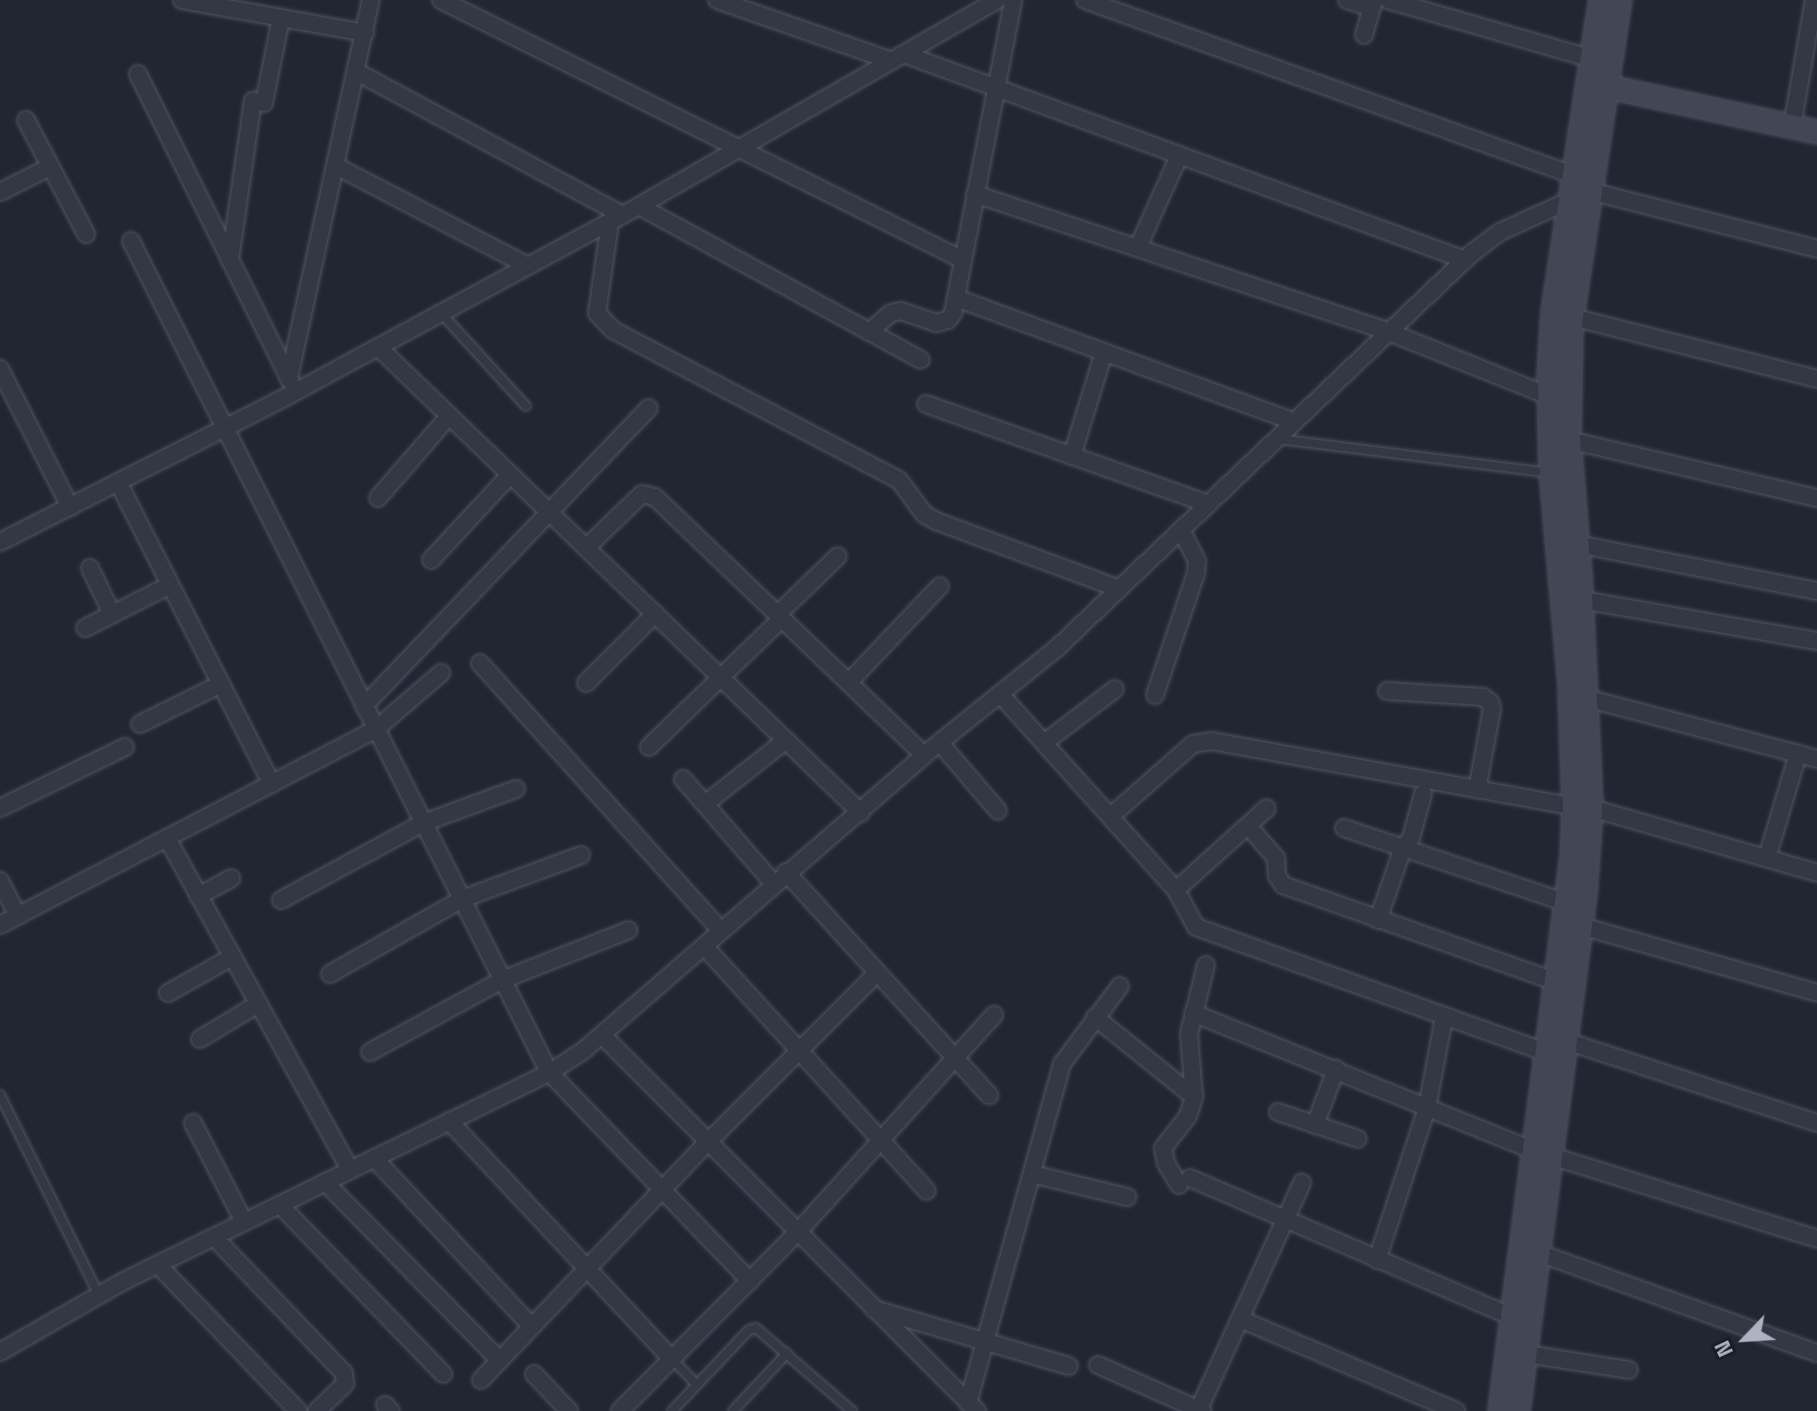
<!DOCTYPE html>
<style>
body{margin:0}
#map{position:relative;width:1817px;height:1411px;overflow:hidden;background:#212633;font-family:"Space Grotesk",sans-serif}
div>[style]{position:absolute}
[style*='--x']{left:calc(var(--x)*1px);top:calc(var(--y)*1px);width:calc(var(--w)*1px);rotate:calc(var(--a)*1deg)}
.roads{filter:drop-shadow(0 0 2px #515562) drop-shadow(0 0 2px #515562)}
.lane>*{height:8px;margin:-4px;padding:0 4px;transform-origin:4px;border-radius:4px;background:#343844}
.street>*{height:16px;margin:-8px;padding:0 8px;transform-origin:8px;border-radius:8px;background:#343844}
.secondary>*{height:22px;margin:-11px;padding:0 11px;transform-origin:11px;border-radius:11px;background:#424756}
span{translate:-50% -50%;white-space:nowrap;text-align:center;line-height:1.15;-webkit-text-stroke:8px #1a1d28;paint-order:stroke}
.north{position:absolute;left:1705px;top:1299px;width:80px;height:80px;-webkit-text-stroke:6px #1a1d28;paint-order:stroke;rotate:245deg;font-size:22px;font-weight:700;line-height:32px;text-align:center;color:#aeb2c1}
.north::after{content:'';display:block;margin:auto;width:28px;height:36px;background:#aeb2c1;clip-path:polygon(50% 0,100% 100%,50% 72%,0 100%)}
</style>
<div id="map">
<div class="roads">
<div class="lane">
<i style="--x:441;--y:313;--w:126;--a:47.6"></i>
<i style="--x:1278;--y:439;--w:274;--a:7.1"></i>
<i style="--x:0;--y:1095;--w:223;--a:63.7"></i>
<i style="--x:672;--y:1359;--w:36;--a:46"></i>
<i style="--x:672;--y:1411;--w:112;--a:-46.5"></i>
<i style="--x:749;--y:1330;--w:7;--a:-16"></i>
<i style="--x:756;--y:1328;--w:127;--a:40.8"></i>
<i style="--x:733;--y:1411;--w:79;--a:-47"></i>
</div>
<div class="street">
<i style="--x:182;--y:0;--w:186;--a:10.2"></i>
<i style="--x:441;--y:0;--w:583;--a:26.48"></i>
<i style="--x:717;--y:0;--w:185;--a:19.2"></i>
<i style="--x:1085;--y:0;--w:530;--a:19.73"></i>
<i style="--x:1347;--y:0;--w:25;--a:18"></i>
<i style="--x:1388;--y:0;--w:212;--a:16.1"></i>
<i style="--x:1364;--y:35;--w:36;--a:-74"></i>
<i style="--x:904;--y:54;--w:598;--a:20.16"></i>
<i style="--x:357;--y:72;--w:302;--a:28.3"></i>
<i style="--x:138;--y:74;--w:342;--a:63.6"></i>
<i style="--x:264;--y:103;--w:87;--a:-78.7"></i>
<i style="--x:26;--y:120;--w:129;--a:62.2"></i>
<i style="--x:1792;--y:127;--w:129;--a:-80.2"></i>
<i style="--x:336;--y:166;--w:216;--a:27.5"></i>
<i style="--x:0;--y:192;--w:56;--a:-26.6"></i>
<i style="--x:975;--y:194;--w:436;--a:18.4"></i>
<i style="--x:1389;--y:332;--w:172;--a:21.8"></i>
<i style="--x:639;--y:206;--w:321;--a:28.6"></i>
<i style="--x:610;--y:222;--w:92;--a:98.1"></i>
<i style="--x:597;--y:313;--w:23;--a:47"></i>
<i style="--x:613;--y:330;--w:323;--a:27.7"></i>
<i style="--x:899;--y:480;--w:42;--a:53.7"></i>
<i style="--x:924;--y:514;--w:14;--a:30"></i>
<i style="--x:936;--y:521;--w:196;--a:20.3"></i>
<i style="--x:131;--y:241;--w:930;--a:63.3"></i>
<i style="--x:549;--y:1072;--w:290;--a:46.1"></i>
<i style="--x:1138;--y:247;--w:100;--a:-65.7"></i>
<i style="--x:230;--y:260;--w:161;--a:-81.8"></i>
<i style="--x:956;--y:298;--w:361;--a:20.1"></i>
<i style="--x:1572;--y:317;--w:253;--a:14.2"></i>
<i style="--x:869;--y:332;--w:29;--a:-41"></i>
<i style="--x:891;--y:313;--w:10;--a:-11"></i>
<i style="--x:901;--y:311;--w:37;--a:19"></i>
<i style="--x:936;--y:323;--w:12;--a:-14"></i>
<i style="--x:948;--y:320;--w:9;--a:-54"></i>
<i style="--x:953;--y:313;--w:319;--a:-79.1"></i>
<i style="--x:378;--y:347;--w:671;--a:43.97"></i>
<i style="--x:0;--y:369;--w:155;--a:63.1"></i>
<i style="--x:289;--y:378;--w:387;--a:-77.8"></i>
<i style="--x:926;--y:404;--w:300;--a:19.5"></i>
<i style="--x:1569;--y:440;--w:255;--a:13.2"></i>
<i style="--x:1072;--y:456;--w:109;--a:-72.9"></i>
<i style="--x:118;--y:482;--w:339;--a:63"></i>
<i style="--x:378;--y:498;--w:108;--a:-49.1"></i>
<i style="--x:0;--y:542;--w:318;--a:-26.9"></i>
<i style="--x:284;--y:398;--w:404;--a:-28.4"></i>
<i style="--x:639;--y:206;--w:413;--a:-29.9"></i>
<i style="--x:1577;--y:544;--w:245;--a:11.1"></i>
<i style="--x:586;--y:548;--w:78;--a:-44"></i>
<i style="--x:642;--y:494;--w:13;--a:13"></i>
<i style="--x:655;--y:497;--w:373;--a:43.8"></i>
<i style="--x:431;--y:560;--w:116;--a:-47.1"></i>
<i style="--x:90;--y:568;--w:51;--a:64.4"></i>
<i style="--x:1582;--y:600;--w:239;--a:9.9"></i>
<i style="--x:778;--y:614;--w:83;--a:-44"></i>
<i style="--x:85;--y:628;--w:95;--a:-26.8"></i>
<i style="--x:480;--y:663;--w:360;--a:48"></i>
<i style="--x:849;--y:682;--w:132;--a:-46.5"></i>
<i style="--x:586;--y:683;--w:98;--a:-45"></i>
<i style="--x:1387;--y:691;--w:96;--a:3.6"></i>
<i style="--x:1483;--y:697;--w:9;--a:36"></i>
<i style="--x:1490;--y:702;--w:7;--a:74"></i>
<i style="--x:1492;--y:709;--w:82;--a:100.5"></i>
<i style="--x:1000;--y:694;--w:263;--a:48.1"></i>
<i style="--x:1176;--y:890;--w:42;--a:61.6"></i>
<i style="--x:1196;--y:927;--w:380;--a:19.7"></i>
<i style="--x:1155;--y:695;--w:129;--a:-71.4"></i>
<i style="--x:1196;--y:573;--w:12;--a:-85"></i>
<i style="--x:1197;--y:561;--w:35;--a:-117"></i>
<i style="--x:1586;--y:698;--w:239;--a:14.8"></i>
<i style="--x:364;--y:706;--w:412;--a:-46.3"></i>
<i style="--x:140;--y:724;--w:90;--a:-26.3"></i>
<i style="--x:940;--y:743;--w:89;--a:49.5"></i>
<i style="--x:1044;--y:743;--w:89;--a:-37.3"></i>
<i style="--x:649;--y:747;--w:185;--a:-44.1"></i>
<i style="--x:683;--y:779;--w:139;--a:49.1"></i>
<i style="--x:705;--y:804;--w:103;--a:-38.3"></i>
<i style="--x:0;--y:808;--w:139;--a:-26"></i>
<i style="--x:1591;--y:808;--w:235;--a:16"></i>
<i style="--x:1111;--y:816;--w:109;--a:-41.3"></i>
<i style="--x:1193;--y:744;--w:19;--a:-9"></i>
<i style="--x:1212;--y:741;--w:368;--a:10.3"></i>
<i style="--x:1248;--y:826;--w:43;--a:48.8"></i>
<i style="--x:1276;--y:858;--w:18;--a:87"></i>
<i style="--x:1277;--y:876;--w:11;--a:56"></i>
<i style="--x:1283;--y:885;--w:291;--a:19.5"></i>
<i style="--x:1344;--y:828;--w:235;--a:18.6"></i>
<i style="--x:167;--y:838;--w:379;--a:61.1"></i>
<i style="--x:1767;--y:858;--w:109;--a:-73.4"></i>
<i style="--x:786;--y:872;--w:302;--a:47.7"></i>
<i style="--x:0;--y:881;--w:39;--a:63"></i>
<i style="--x:1176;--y:890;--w:122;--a:-42"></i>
<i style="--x:198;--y:896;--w:38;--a:-28"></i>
<i style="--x:281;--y:900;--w:162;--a:-28.5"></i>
<i style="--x:423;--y:823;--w:99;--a:-20.1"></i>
<i style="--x:1378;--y:920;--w:76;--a:-70.9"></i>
<i style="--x:1403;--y:848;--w:13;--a:-51"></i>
<i style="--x:1411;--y:838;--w:46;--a:-74.7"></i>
<i style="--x:0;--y:925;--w:424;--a:-27.5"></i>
<i style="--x:376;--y:729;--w:86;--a:-40.7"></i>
<i style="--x:1581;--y:926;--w:245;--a:15.8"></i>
<i style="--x:704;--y:946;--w:331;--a:47.7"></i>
<i style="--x:330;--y:974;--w:152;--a:-29.6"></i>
<i style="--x:462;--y:899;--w:127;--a:-20.3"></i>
<i style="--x:168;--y:993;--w:73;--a:-29.4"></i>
<i style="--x:1193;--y:1013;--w:366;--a:22"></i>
<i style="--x:1532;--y:1150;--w:299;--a:17.3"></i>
<i style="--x:1095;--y:1017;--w:127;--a:38.9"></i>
<i style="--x:603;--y:1036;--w:530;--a:45.08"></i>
<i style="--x:200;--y:1039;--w:68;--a:-31.1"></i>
<i style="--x:1566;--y:1041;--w:264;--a:18.1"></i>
<i style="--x:370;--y:1052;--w:150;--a:-28.6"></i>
<i style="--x:502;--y:980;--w:136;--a:-21.5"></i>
<i style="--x:1278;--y:1112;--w:84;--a:18.6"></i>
<i style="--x:449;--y:1121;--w:326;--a:46.9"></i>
<i style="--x:193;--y:1123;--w:111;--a:62.7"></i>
<i style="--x:1315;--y:1125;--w:60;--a:-69.4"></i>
<i style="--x:374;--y:1158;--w:231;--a:46.9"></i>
<i style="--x:1032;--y:1174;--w:98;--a:13.6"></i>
<i style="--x:1190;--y:1178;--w:349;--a:23.3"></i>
<i style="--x:325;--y:1182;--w:250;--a:45.6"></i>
<i style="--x:1179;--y:1185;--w:26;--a:-121"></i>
<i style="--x:1166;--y:1163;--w:15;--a:-101"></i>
<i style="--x:1163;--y:1148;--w:41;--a:-52"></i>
<i style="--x:1188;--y:1116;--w:20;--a:-72"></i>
<i style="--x:1194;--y:1097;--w:63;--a:-94.5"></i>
<i style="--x:1189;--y:1034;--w:71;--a:-76.2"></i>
<i style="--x:280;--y:1205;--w:235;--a:46"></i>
<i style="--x:214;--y:1237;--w:188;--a:46.3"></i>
<i style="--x:344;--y:1373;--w:11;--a:85"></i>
<i style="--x:345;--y:1384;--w:39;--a:136"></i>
<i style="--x:1539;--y:1253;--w:295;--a:19.8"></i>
<i style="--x:1377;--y:1260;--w:160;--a:-71.8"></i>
<i style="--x:1427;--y:1108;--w:93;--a:-79.4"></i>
<i style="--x:158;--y:1265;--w:202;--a:46.2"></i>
<i style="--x:874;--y:1309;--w:203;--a:16.3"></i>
<i style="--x:1240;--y:1319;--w:235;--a:23.1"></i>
<i style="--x:0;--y:1352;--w:143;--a:-29.8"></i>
<i style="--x:124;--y:1281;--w:477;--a:-26.1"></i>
<i style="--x:552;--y:1071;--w:38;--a:-33"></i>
<i style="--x:584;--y:1050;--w:450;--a:-40.9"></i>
<i style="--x:924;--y:755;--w:171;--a:-38.8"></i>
<i style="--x:1057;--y:648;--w:573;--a:-43.59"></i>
<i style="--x:1472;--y:253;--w:35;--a:-37"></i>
<i style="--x:1500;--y:232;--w:99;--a:-24.5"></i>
<i style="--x:1590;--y:191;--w:234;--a:14.3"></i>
<i style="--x:1526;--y:1354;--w:104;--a:8.8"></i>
<i style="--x:1098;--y:1365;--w:114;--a:23.9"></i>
<i style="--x:534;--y:1374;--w:51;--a:46.6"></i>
<i style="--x:481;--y:1380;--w:329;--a:-46.4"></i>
<i style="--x:708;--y:1142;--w:239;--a:-45"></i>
<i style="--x:968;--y:1403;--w:352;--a:-74.5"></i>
<i style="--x:1062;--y:1064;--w:97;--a:-53.4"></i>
<i style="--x:385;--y:1405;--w:8;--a:45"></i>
<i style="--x:620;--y:1411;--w:251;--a:-45.2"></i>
<i style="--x:797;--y:1233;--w:294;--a:-47.9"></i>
<i style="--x:1198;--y:1411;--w:251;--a:-65.5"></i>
</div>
<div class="secondary">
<i style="--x:1595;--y:84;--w:227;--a:12.2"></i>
<i style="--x:1500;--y:1411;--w:559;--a:-82.6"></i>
<i style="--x:1572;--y:857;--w:50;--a:-87.7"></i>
<i style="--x:1574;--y:807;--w:123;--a:-91.9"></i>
<i style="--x:1570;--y:684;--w:212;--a:-95.1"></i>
<i style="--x:1551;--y:473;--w:97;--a:-91.2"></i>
<i style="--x:1549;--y:376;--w:64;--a:-86.4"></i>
<i style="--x:1553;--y:312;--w:316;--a:-81.3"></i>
<i style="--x:1518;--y:1411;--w:521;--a:-82.62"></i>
<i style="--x:1585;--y:894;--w:86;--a:-86"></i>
<i style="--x:1591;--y:808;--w:232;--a:-92.7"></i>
<i style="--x:1580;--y:576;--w:136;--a:-94.6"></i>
<i style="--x:1569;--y:440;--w:117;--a:-89"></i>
<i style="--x:1571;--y:323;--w:327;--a:-81.4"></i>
</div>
</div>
<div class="north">N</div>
</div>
